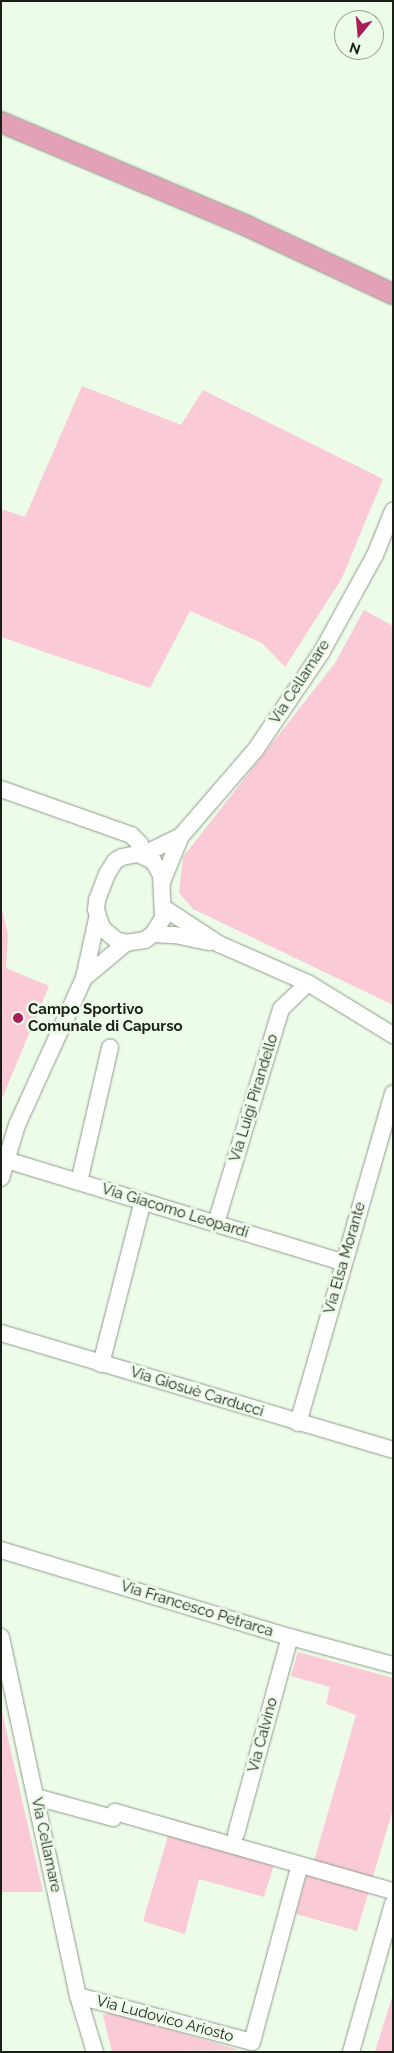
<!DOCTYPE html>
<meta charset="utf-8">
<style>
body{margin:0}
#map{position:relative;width:394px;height:2053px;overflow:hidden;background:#edfbe9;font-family:Raleway,sans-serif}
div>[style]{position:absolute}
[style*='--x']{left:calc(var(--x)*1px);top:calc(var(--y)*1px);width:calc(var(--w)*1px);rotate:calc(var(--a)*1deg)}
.green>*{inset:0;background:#facad6}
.roads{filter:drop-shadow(0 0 1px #8d9a89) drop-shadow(0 0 1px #8d9a89)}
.minor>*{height:16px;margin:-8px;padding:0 8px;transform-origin:8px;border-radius:8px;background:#fff}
.major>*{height:20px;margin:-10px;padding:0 10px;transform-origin:10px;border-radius:10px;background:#e2a1b6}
.dots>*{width:14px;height:14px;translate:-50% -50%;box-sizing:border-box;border:2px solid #edfbe9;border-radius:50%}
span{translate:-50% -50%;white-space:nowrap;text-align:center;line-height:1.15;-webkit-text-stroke:5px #edfbe9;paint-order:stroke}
.street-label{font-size:15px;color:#1a1f18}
.poi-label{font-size:15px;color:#1a1f18;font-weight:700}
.left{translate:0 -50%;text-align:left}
.frame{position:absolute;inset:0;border:2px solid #1a1f18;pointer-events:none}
.north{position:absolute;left:334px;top:10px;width:50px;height:50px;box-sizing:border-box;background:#edfbe9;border:1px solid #99a395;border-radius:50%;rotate:197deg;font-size:14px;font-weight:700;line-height:20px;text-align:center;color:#1a1f18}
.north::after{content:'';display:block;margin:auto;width:18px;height:22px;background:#aa1c5a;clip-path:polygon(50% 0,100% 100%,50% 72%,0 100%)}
</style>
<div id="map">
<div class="green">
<i style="clip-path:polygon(82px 386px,181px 425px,203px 390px,383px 479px,342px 578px,285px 667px,262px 643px,190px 611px,150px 688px,1px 637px,1px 509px,25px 517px)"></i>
<i style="clip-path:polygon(364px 610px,393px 626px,393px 1005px,193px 909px,179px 893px,183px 857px,335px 663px)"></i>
<i style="clip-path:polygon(1px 905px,8px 934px,6px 968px,49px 986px,1px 1101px)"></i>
<i style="clip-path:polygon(298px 1652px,393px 1678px,393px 1809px,357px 1931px,296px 1914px,307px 1873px,274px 1864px,264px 1897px,199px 1879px,185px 1934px,143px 1921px,173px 1819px,314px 1861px,356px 1715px,326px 1704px,330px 1687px,291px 1676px)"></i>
<i style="clip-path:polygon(1px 1707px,43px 1892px,1px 1892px)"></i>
<i style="clip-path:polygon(393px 1994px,393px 2052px,375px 2052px)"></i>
<i style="clip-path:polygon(111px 2013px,116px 2014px,239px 2050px,112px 2052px,103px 2015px)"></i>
</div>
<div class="roads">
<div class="minor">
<i style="--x:1;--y:789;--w:138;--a:19.5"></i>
<i style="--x:131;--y:835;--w:13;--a:45"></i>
<i style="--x:140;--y:844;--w:11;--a:80"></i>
<i style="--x:142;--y:855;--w:43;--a:-26"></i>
<i style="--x:138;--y:854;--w:17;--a:25"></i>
<i style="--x:153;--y:861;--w:16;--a:60"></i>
<i style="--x:161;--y:875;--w:43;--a:87.3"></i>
<i style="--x:163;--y:918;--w:19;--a:122"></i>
<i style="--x:153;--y:934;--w:10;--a:143"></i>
<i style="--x:145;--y:940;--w:19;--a:171"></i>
<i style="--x:126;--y:943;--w:10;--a:-163"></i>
<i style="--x:116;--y:940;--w:18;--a:-139"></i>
<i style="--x:102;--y:928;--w:19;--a:-108"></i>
<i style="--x:96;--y:910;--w:10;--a:-84"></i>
<i style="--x:97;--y:900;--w:28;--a:-69"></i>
<i style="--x:107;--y:874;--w:15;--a:-58"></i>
<i style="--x:115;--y:861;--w:8;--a:-30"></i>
<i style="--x:122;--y:857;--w:16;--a:-11"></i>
<i style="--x:162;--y:882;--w:50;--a:-67.6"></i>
<i style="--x:181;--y:836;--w:115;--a:-49.2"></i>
<i style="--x:256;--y:749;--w:116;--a:-55.9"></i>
<i style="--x:321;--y:653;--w:112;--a:-61.1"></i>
<i style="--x:375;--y:555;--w:48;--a:-67.8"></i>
<i style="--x:164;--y:908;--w:66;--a:33.2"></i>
<i style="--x:219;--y:944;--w:97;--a:23.7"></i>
<i style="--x:308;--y:983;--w:100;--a:31.5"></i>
<i style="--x:153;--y:934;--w:22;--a:3"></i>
<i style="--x:175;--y:935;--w:35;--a:12"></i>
<i style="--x:84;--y:978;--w:55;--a:-39.8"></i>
<i style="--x:6;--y:1160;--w:353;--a:16.9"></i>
<i style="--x:1;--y:1178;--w:55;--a:-73.2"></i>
<i style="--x:17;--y:1125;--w:162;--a:-65.5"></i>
<i style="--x:84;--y:978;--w:60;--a:-77.6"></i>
<i style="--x:79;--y:1182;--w:138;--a:-77"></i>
<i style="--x:216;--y:1223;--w:224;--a:-73.1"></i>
<i style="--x:281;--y:1009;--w:37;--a:-44"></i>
<i style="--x:1;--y:1333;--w:409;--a:16.6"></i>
<i style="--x:101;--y:1364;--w:168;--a:-75.6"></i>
<i style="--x:298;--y:1423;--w:343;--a:-73.9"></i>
<i style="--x:1;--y:1550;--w:302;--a:16.8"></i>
<i style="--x:290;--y:1637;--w:107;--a:15.2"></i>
<i style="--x:1;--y:1637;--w:367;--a:77.9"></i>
<i style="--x:78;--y:1996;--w:59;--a:73.1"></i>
<i style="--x:36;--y:1797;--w:80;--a:15.3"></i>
<i style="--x:113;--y:1818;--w:6;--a:-72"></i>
<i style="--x:115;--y:1812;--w:289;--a:15.9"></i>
<i style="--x:236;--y:1834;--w:204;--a:-74.7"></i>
<i style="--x:78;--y:1996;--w:180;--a:14.8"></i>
<i style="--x:252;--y:2042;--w:177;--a:-74.9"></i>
<i style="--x:351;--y:2052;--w:154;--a:-74.2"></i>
</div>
<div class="major">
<i style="--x:1;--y:122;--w:269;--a:22.9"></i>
<i style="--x:249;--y:227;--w:159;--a:25"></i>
</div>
</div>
<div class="dots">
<i style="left:18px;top:1018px;background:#aa1c5a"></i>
</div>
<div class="street-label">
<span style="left:300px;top:682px;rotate:-57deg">Via Cellamare</span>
<span style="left:254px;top:1098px;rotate:-73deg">Via Luigi Pirandello</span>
<span style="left:175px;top:1211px;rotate:17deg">Via Giacomo Leopardi</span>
<span style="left:345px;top:1258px;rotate:-74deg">Via Elsa Morante</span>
<span style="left:197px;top:1392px;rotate:17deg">Via Giosuè Carducci</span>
<span style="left:197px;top:1609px;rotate:17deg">Via Francesco Petrarca</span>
<span style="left:263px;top:1735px;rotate:-75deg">Via Calvino</span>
<span style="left:46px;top:1845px;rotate:78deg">Via Cellamare</span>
<span style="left:165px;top:2019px;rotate:15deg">Via Ludovico Ariosto</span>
</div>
<div class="poi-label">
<span class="left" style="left:28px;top:1018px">Campo Sportivo<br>Comunale di Capurso</span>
</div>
<div class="frame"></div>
<div class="north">N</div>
</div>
